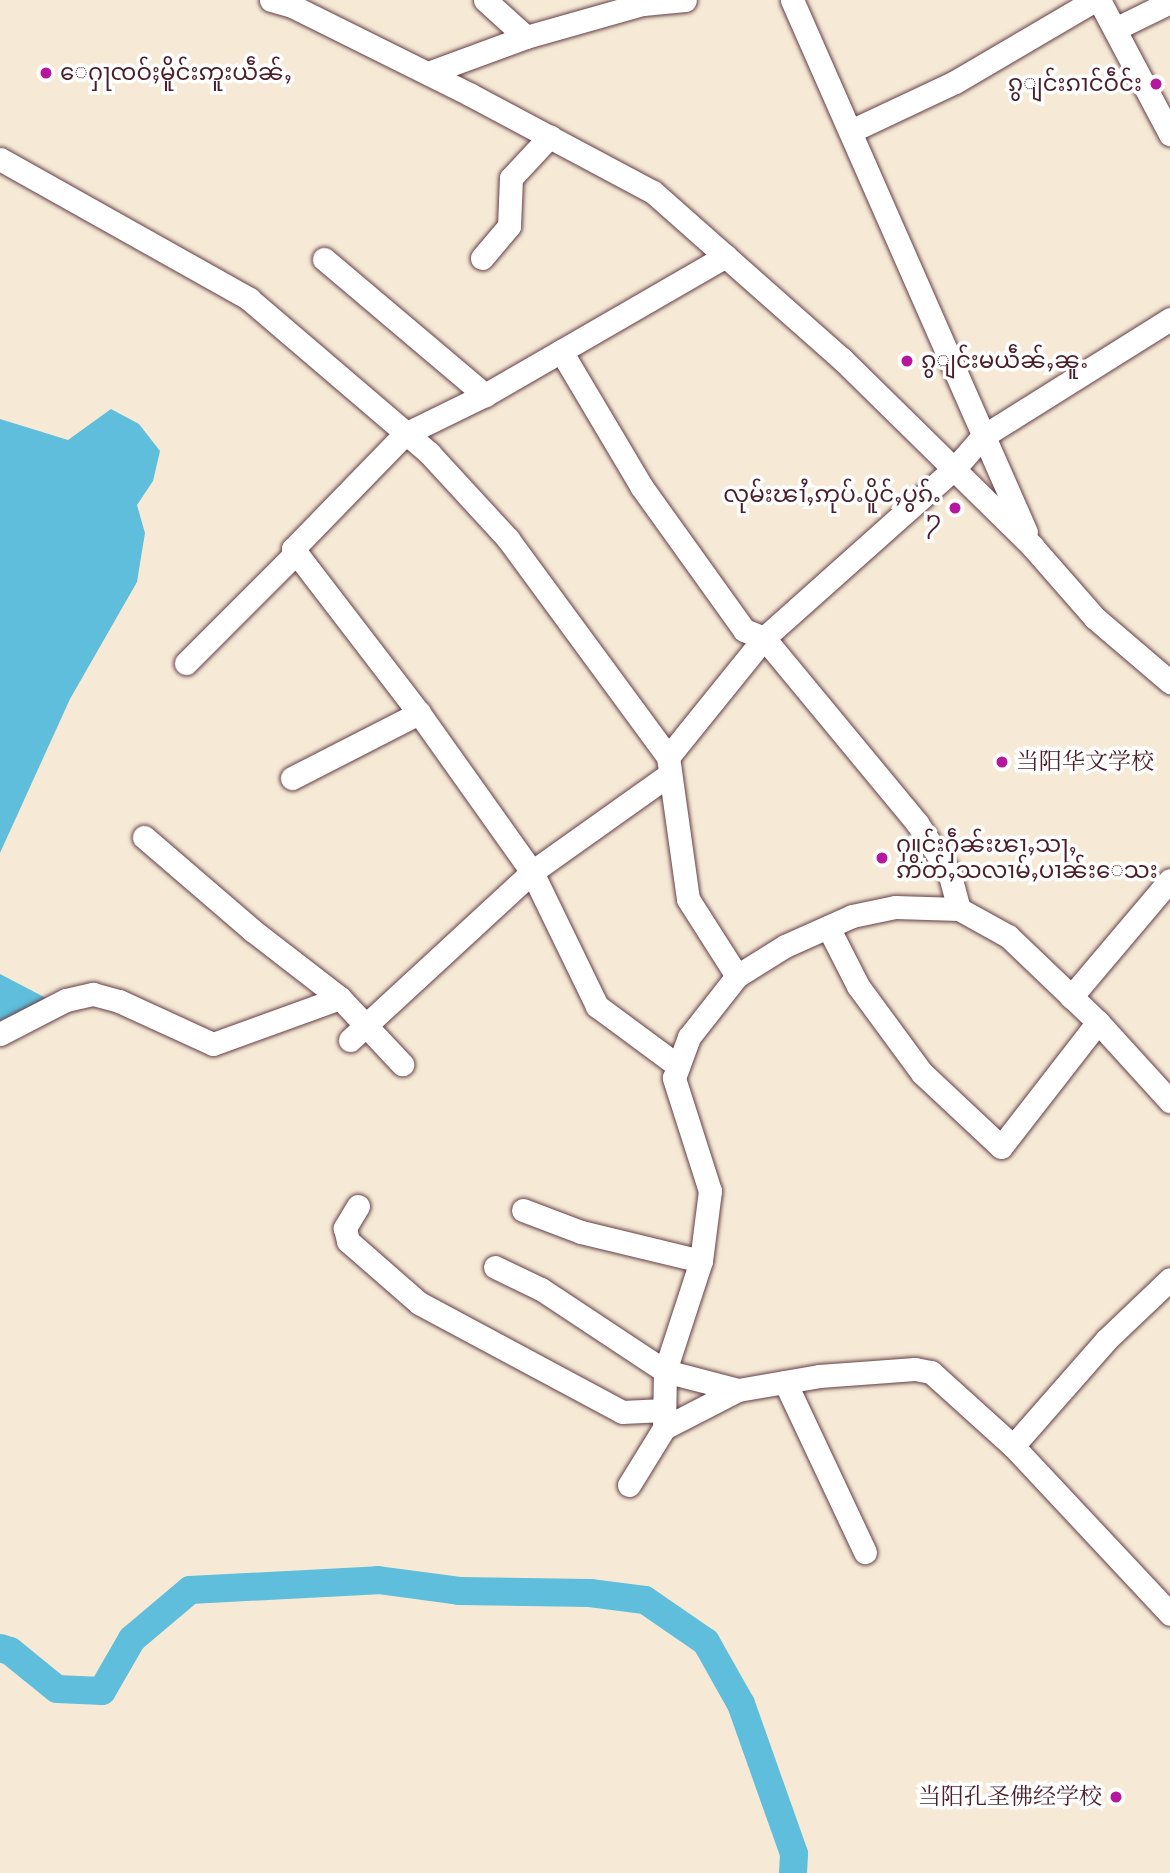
<!DOCTYPE html>
<meta charset="utf-8">
<style>
body{margin:0}
#map{position:relative;width:1170px;height:1873px;overflow:hidden;background:#f6ead6;font-family:"Libre Bodoni","Noto Serif SC","Noto Sans Myanmar",serif}
div>[style]{position:absolute}
[style*='--x']{left:calc(var(--x)*1px);top:calc(var(--y)*1px);width:calc(var(--w)*1px);rotate:calc(var(--a)*1deg)}
.water>*{inset:0;background:#5ebedc}
.river>*{height:28px;margin:-14px;padding:0 14px;transform-origin:14px;border-radius:14px;background:#5ebedc}
.roads{filter:drop-shadow(0 0 2px #643d45) drop-shadow(0 0 2px #643d45)}
.minor>*{height:23px;margin:-11.5px;padding:0 11.5px;transform-origin:11.5px;border-radius:11.5px;background:#fff}
.dots>*{width:19px;height:19px;translate:-50% -50%;box-sizing:border-box;border:4px solid #fff;border-radius:50%}
span{translate:-50% -50%;white-space:nowrap;text-align:center;line-height:1.15;-webkit-text-stroke:7px #fff;paint-order:stroke}
.poi-label{font-size:23px;color:#4a1f2b}
.left{translate:0 -50%;text-align:left}
.right{translate:-100% -50%;text-align:right}
</style>
<div id="map">
<div class="water">
<i style="clip-path:polygon(111px 409px,139px 424px,160px 451px,153px 481px,137px 505px,145px 533px,137px 582px,70px 699px,0 853px,0 419px,68px 440px)"></i>
<i style="clip-path:polygon(0 974px,46px 998px,0 1021px)"></i>
</div>
<div class="river">
<i style="--x:0;--y:1648;--w:10;--a:17"></i>
<i style="--x:10;--y:1651;--w:60;--a:39"></i>
<i style="--x:57;--y:1689;--w:45;--a:2.5"></i>
<i style="--x:102;--y:1691;--w:60;--a:-60"></i>
<i style="--x:132;--y:1639;--w:76;--a:-40.2"></i>
<i style="--x:190;--y:1590;--w:188;--a:-3"></i>
<i style="--x:378;--y:1580;--w:82;--a:7.7"></i>
<i style="--x:459;--y:1591;--w:131;--a:0.9"></i>
<i style="--x:590;--y:1593;--w:55;--a:7.3"></i>
<i style="--x:645;--y:1600;--w:74;--a:34.5"></i>
<i style="--x:706;--y:1642;--w:71;--a:60.6"></i>
<i style="--x:741;--y:1704;--w:159;--a:70.5"></i>
<i style="--x:794;--y:1854;--w:19;--a:93"></i>
</div>
<div class="roads">
<div class="minor">
<i style="--x:271;--y:0;--w:22;--a:16"></i>
<i style="--x:292;--y:6;--w:200;--a:26.4"></i>
<i style="--x:471;--y:95;--w:206;--a:28.1"></i>
<i style="--x:653;--y:192;--w:252;--a:41.5"></i>
<i style="--x:842;--y:359;--w:267;--a:44.5"></i>
<i style="--x:1032;--y:546;--w:96;--a:48.8"></i>
<i style="--x:1095;--y:618;--w:99;--a:40.5"></i>
<i style="--x:485;--y:0;--w:55;--a:42.1"></i>
<i style="--x:792;--y:0;--w:581;--a:66.26"></i>
<i style="--x:1099;--y:0;--w:152;--a:62.1"></i>
<i style="--x:1115;--y:29;--w:61;--a:-26.1"></i>
<i style="--x:428;--y:73;--w:104;--a:-20.2"></i>
<i style="--x:526;--y:37;--w:122;--a:-15.8"></i>
<i style="--x:643;--y:4;--w:42;--a:-5.4"></i>
<i style="--x:853;--y:130;--w:113;--a:-25.2"></i>
<i style="--x:955;--y:82;--w:162;--a:-30.4"></i>
<i style="--x:0;--y:159;--w:286;--a:29.3"></i>
<i style="--x:249;--y:299;--w:237;--a:40.5"></i>
<i style="--x:429;--y:453;--w:117;--a:47.4"></i>
<i style="--x:508;--y:539;--w:270;--a:53.7"></i>
<i style="--x:482;--y:258;--w:42;--a:-49.8"></i>
<i style="--x:509;--y:226;--w:48;--a:-87.6"></i>
<i style="--x:511;--y:178;--w:57;--a:-47.1"></i>
<i style="--x:324;--y:259;--w:211;--a:40.2"></i>
<i style="--x:561;--y:351;--w:157;--a:59.3"></i>
<i style="--x:641;--y:486;--w:177;--a:54.4"></i>
<i style="--x:744;--y:630;--w:22;--a:22"></i>
<i style="--x:764;--y:638;--w:240;--a:50.4"></i>
<i style="--x:917;--y:823;--w:59;--a:56.9"></i>
<i style="--x:949;--y:872;--w:38;--a:75"></i>
<i style="--x:186;--y:663;--w:154;--a:-45"></i>
<i style="--x:292;--y:778;--w:143;--a:-27.1"></i>
<i style="--x:144;--y:837;--w:143;--a:40.7"></i>
<i style="--x:252;--y:930;--w:111;--a:37.7"></i>
<i style="--x:340;--y:998;--w:91;--a:46.8"></i>
<i style="--x:828;--y:927;--w:66;--a:63"></i>
<i style="--x:858;--y:986;--w:108;--a:53.7"></i>
<i style="--x:922;--y:1073;--w:108;--a:43.1"></i>
<i style="--x:1001;--y:1147;--w:158;--a:-52.2"></i>
<i style="--x:737;--y:976;--w:91;--a:-122.5"></i>
<i style="--x:688;--y:899;--w:143;--a:-98"></i>
<i style="--x:668;--y:757;--w:153;--a:-51.1"></i>
<i style="--x:764;--y:638;--w:256;--a:-41.7"></i>
<i style="--x:955;--y:468;--w:41;--a:-48.9"></i>
<i style="--x:982;--y:437;--w:222;--a:-32.1"></i>
<i style="--x:1071;--y:997;--w:153;--a:-49.8"></i>
<i style="--x:0;--y:1034;--w:74;--a:-27.3"></i>
<i style="--x:66;--y:1000;--w:28;--a:-13"></i>
<i style="--x:93;--y:994;--w:27;--a:15"></i>
<i style="--x:119;--y:1001;--w:103;--a:24.6"></i>
<i style="--x:213;--y:1044;--w:135;--a:-19.9"></i>
<i style="--x:350;--y:1040;--w:248;--a:-42.7"></i>
<i style="--x:532;--y:872;--w:169;--a:-35.4"></i>
<i style="--x:678;--y:1066;--w:101;--a:-143.5"></i>
<i style="--x:597;--y:1006;--w:149;--a:-115.9"></i>
<i style="--x:532;--y:872;--w:195;--a:-125.4"></i>
<i style="--x:419;--y:713;--w:207;--a:-127.5"></i>
<i style="--x:293;--y:549;--w:161;--a:-45.8"></i>
<i style="--x:405;--y:434;--w:89;--a:-26"></i>
<i style="--x:485;--y:395;--w:278;--a:-30"></i>
<i style="--x:358;--y:1206;--w:26;--a:121"></i>
<i style="--x:345;--y:1228;--w:13;--a:77"></i>
<i style="--x:348;--y:1241;--w:94;--a:41.1"></i>
<i style="--x:419;--y:1303;--w:230;--a:28.2"></i>
<i style="--x:622;--y:1412;--w:42;--a:-2.7"></i>
<i style="--x:523;--y:1210;--w:62;--a:20.8"></i>
<i style="--x:581;--y:1232;--w:123;--a:13.6"></i>
<i style="--x:495;--y:1267;--w:51;--a:25.6"></i>
<i style="--x:541;--y:1289;--w:149;--a:33.5"></i>
<i style="--x:665;--y:1371;--w:75;--a:14.6"></i>
<i style="--x:785;--y:1382;--w:188;--a:64.8"></i>
<i style="--x:664;--y:1428;--w:83;--a:-27.2"></i>
<i style="--x:738;--y:1390;--w:82;--a:-9.8"></i>
<i style="--x:819;--y:1376;--w:96;--a:-4.2"></i>
<i style="--x:915;--y:1369;--w:16;--a:11"></i>
<i style="--x:931;--y:1372;--w:110;--a:42.1"></i>
<i style="--x:1013;--y:1446;--w:230;--a:46.9"></i>
<i style="--x:1013;--y:1446;--w:141;--a:-48.7"></i>
<i style="--x:1106;--y:1340;--w:88;--a:-43.6"></i>
<i style="--x:629;--y:1485;--w:67;--a:-58.4"></i>
<i style="--x:664;--y:1428;--w:57;--a:-89"></i>
<i style="--x:665;--y:1371;--w:116;--a:-71.9"></i>
<i style="--x:701;--y:1261;--w:71;--a:-82.7"></i>
<i style="--x:710;--y:1191;--w:119;--a:-107.7"></i>
<i style="--x:674;--y:1078;--w:44;--a:-69.9"></i>
<i style="--x:689;--y:1037;--w:78;--a:-51.8"></i>
<i style="--x:737;--y:976;--w:57;--a:-32"></i>
<i style="--x:785;--y:946;--w:73;--a:-24.1"></i>
<i style="--x:852;--y:916;--w:44;--a:-11.8"></i>
<i style="--x:895;--y:907;--w:64;--a:1.8"></i>
<i style="--x:959;--y:909;--w:56;--a:28.9"></i>
<i style="--x:1008;--y:936;--w:124;--a:43.7"></i>
<i style="--x:1098;--y:1022;--w:107;--a:47.7"></i>
</div>
</div>
<div class="dots">
<i style="left:46px;top:73px;background:#b5179e"></i>
<i style="left:1156px;top:84px;background:#b5179e"></i>
<i style="left:907px;top:361px;background:#b5179e"></i>
<i style="left:955px;top:508px;background:#b5179e"></i>
<i style="left:1002px;top:762px;background:#b5179e"></i>
<i style="left:882px;top:858px;background:#b5179e"></i>
<i style="left:1116px;top:1797px;background:#b5179e"></i>
</div>
<div class="poi-label">
<span class="left" style="left:60px;top:73px">ေႁႃၸဝ်ႈမိူင်းဢူးယဵၼ်ႇ</span>
<span class="right" style="left:1142px;top:84px">ၵွျင်းၵၢင်ဝဵင်း</span>
<span class="left" style="left:921px;top:361px">ၵွျင်းမယဵၼ်ႇၼူႉ</span>
<span class="right" style="left:941px;top:508px">လုမ်းၽၢႆႇဢုပ်ႉပိူင်ႇပွၵ်ႉ<br>႒</span>
<span class="left" style="left:1016px;top:762px">当阳华文学校</span>
<span class="left" style="left:896px;top:858px">ႁူင်းႁဵၼ်းၽႃႇသႃႇ<br>ဢိတ်ႇသလၢမ်ႇပၢၼ်းေသး</span>
<span class="right" style="left:1102px;top:1797px">当阳孔圣佛经学校</span>
</div>
</div>
